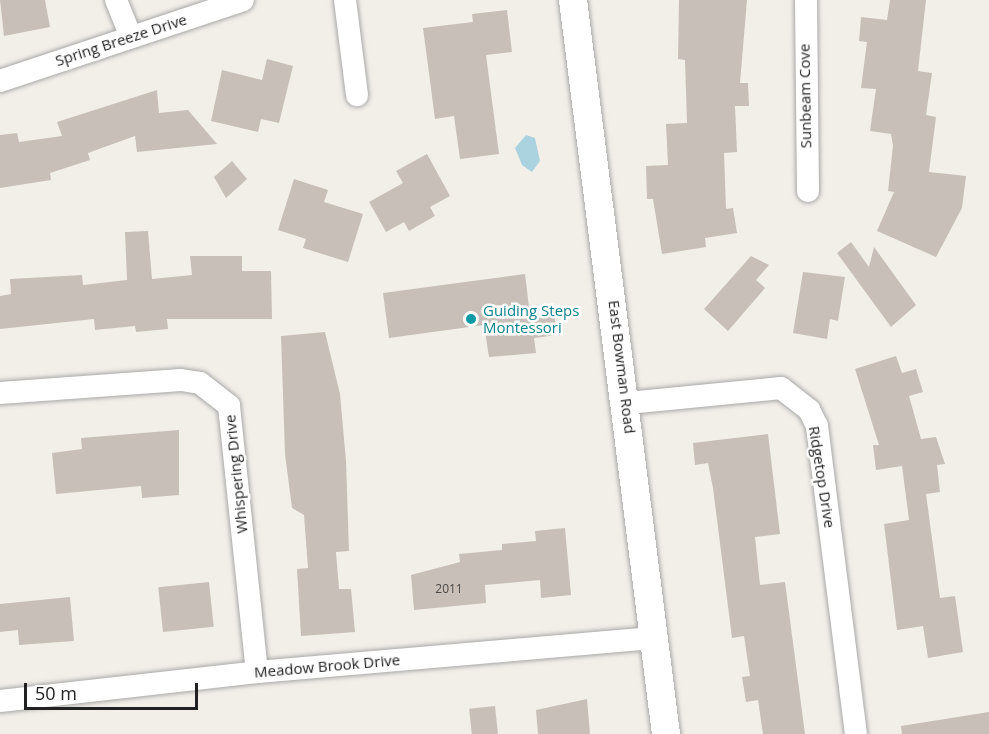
<!DOCTYPE html>
<style>
body{margin:0}
#map{position:relative;width:989px;height:734px;overflow:hidden;background:#f2efe9;font-family:"Open Sans",sans-serif}
div>[style]{position:absolute}
[style*='--x']{left:calc(var(--x)*1px);top:calc(var(--y)*1px);width:calc(var(--w)*1px);rotate:calc(var(--a)*1deg)}
.water>*{inset:0;background:#aad3df}
.building>*{inset:0;background:#c7bfb8;transform-origin:0 0}
.roads{filter:drop-shadow(0 0 2px #a9a9a9) drop-shadow(0 0 2px #a9a9a9)}
.minor>*{height:22px;margin:-11px;padding:0 11px;transform-origin:11px;border-radius:11px;background:#fff}
.tertiary>*{height:28px;margin:-14px;padding:0 14px;transform-origin:14px;border-radius:14px;background:#fff}
.dots>*{width:16px;height:16px;translate:-50% -50%;box-sizing:border-box;border:3px solid #fff;border-radius:50%}
span{translate:-50% -50%;white-space:nowrap;text-align:center;line-height:1.15;-webkit-text-stroke:5px #fff;paint-order:stroke}
.number-label{font-size:12px;color:#4b4948}
.number-label span{-webkit-text-stroke-width:0}
.street-label{font-size:15px;color:#222}
.culture-label{font-size:15px;color:#0d838f}
.left{translate:0 -50%;text-align:left}
.scale{position:absolute;left:24px;top:683px;width:174px;height:27px;box-sizing:border-box;border:3px solid #222;border-top:0;padding-left:8px;font-size:18px;line-height:21px;white-space:nowrap;color:#222;-webkit-text-stroke:4px #fff;paint-order:stroke}
</style>
<div id="map">
<div class="water">
<i style="clip-path:polygon(526px 135px,535px 138px,540px 161px,532px 172px,522px 165px,515px 148px)"></i>
</div>
<div class="building">
<i style="clip-path:polygon(0 0,45px 0,50px 27px,4px 36px)"></i>
<i style="clip-path:polygon(679px 0,747px 0,740px 83px,748px 83px,749px 106px,735px 106px,737px 152px,724px 153px,726px 209px,733px 208px,737px 233px,705px 238px,706px 247px,662px 254px,653px 199px,647px 199px,646px 166px,668px 165px,666px 124px,687px 123px,685px 60px,678px 59px)"></i>
<i style="clip-path:polygon(890px 0,926px 0,918px 71px,932px 73px,926px 115px,936px 117px,929px 172px,966px 176px,962px 208px,936px 257px,877px 231px,894px 192px,888px 191px,893px 146px,891px 134px,870px 131px,876px 89px,861px 88px,867px 42px,859px 41px,861px 17px,887px 20px)"></i>
<i style="clip-path:polygon(507px 10px,512px 52px,486px 55px,499px 154px,460px 159px,454px 116px,435px 119px,423px 28px,473px 22px,472px 14px)"></i>
<i style="clip-path:polygon(267px 59px,293px 66px,279px 123px,261px 119px,258px 132px,211px 121px,222px 70px,262px 80px)"></i>
<i style="clip-path:polygon(157px 90px,159px 113px,188px 110px,217px 144px,137px 152px,135px 136px,88px 153px,90px 160px,50px 173px,51px 180px,0 188px,0 135px,17px 133px,19px 142px,62px 136px,57px 122px)"></i>
<i style="clip-path:polygon(427px 154px,450px 196px,430px 207px,435px 216px,409px 231px,404px 222px,386px 232px,369px 202px,403px 183px,396px 171px)"></i>
<i style="clip-path:polygon(232px 161px,247px 179px,226px 198px,214px 177px)"></i>
<i style="clip-path:polygon(294px 179px,328px 190px,324px 202px,363px 214px,348px 262px,303px 248px,306px 239px,278px 230px)"></i>
<i style="clip-path:polygon(148px 231px,152px 279px,192px 275px,190px 256px,242px 256px,242px 271px,271px 271px,272px 319px,167px 319px,168px 329px,136px 332px,135px 326px,95px 330px,94px 319px,0 329px,0 296px,11px 294px,10px 279px,82px 275px,83px 285px,127px 280px,125px 232px)"></i>
<i style="clip-path:polygon(851px 242px,869px 267px,874px 247px,916px 305px,891px 327px,837px 253px)"></i>
<i style="clip-path:polygon(751px 256px,769px 265px,756px 280px,765px 288px,728px 331px,704px 309px)"></i>
<i style="clip-path:polygon(803px 272px,845px 277px,838px 321px,830px 319px,827px 339px,793px 333px)"></i>
<i style="clip-path:polygon(525px 274px,530px 315px,554px 312px,557px 335px,534px 338px,536px 353px,489px 357px,484px 325px,389px 338px,383px 293px)"></i>
<i style="clip-path:polygon(325px 332px,340px 394px,346px 461px,349px 551px,336px 552px,339px 589px,351px 589px,355px 632px,301px 636px,297px 569px,308px 568px,304px 515px,292px 508px,285px 454px,281px 336px)"></i>
<i style="clip-path:polygon(896px 356px,902px 373px,916px 369px,923px 392px,909px 396px,921px 439px,936px 437px,945px 464px,937px 465px,940px 492px,926px 494px,940px 598px,955px 596px,963px 652px,928px 658px,923px 626px,897px 630px,884px 524px,909px 520px,902px 466px,876px 470px,873px 445px,879px 445px,855px 369px)"></i>
<i style="clip-path:polygon(179px 430px,179px 495px,142px 498px,141px 486px,56px 494px,52px 453px,82px 449px,81px 438px)"></i>
<i style="clip-path:polygon(768px 434px,780px 534px,755px 537px,760px 585px,785px 582px,805px 734px,763px 734px,758px 700px,746px 702px,742px 677px,750px 676px,744px 636px,732px 638px,713px 488px,708px 463px,695px 465px,693px 443px)"></i>
<i style="clip-path:polygon(565px 528px,571px 595px,541px 598px,540px 580px,485px 585px,486px 603px,414px 610px,411px 575px,460px 562px,459px 554px,502px 550px,502px 544px,536px 541px,535px 531px)"></i>
<i style="left:209px;top:582px;width:45px;height:51px;rotate:84deg"></i>
<i style="clip-path:polygon(70px 597px,74px 641px,19px 645px,18px 630px,0 632px,0 604px)"></i>
<i style="clip-path:polygon(587px 699px,590px 734px,538px 734px,536px 710px)"></i>
<i style="left:495px;top:706px;width:28px;height:26px;rotate:84deg"></i>
<i style="clip-path:polygon(989px 712px,989px 734px,902px 734px,901px 726px)"></i>
</div>
<div class="roads">
<div class="minor">
<i style="--x:116;--y:0;--w:38;--a:68"></i>
<i style="--x:345;--y:0;--w:96;--a:82.8"></i>
<i style="--x:806;--y:0;--w:191;--a:89.4"></i>
<i style="--x:0;--y:81;--w:256;--a:-18.4"></i>
<i style="--x:0;--y:393;--w:181;--a:-4.1"></i>
<i style="--x:181;--y:380;--w:19;--a:9"></i>
<i style="--x:200;--y:383;--w:37;--a:38"></i>
<i style="--x:229;--y:406;--w:267;--a:84"></i>
<i style="--x:628;--y:403;--w:154;--a:-5.6"></i>
<i style="--x:781;--y:388;--w:36;--a:38"></i>
<i style="--x:809;--y:410;--w:18;--a:63"></i>
<i style="--x:817;--y:426;--w:310;--a:82.8"></i>
<i style="--x:0;--y:701;--w:259;--a:-6.4"></i>
<i style="--x:257;--y:672;--w:398;--a:-4.9"></i>
</div>
<div class="tertiary">
<i style="--x:573;--y:0;--w:740;--a:82.78"></i>
</div>
</div>
<div class="dots">
<i style="left:471px;top:319px;background:#0f9aa8"></i>
</div>
<div class="number-label">
<span style="left:449px;top:589px">2011</span>
</div>
<div class="street-label">
<span style="left:121px;top:40px;rotate:-18deg">Spring Breeze Drive</span>
<span style="left:805px;top:96px;rotate:-91deg">Sunbeam Cove</span>
<span style="left:622px;top:367px;rotate:83deg">East Bowman Road</span>
<span style="left:236px;top:474px;rotate:-96deg">Whispering Drive</span>
<span style="left:822px;top:477px;rotate:81deg">Ridgetop Drive</span>
<span style="left:327px;top:666px;rotate:-5deg">Meadow Brook Drive</span>
</div>
<div class="culture-label">
<span class="left" style="left:483px;top:319px">Guiding Steps<br>Montessori</span>
</div>
<div class="scale">50 m</div>
</div>
